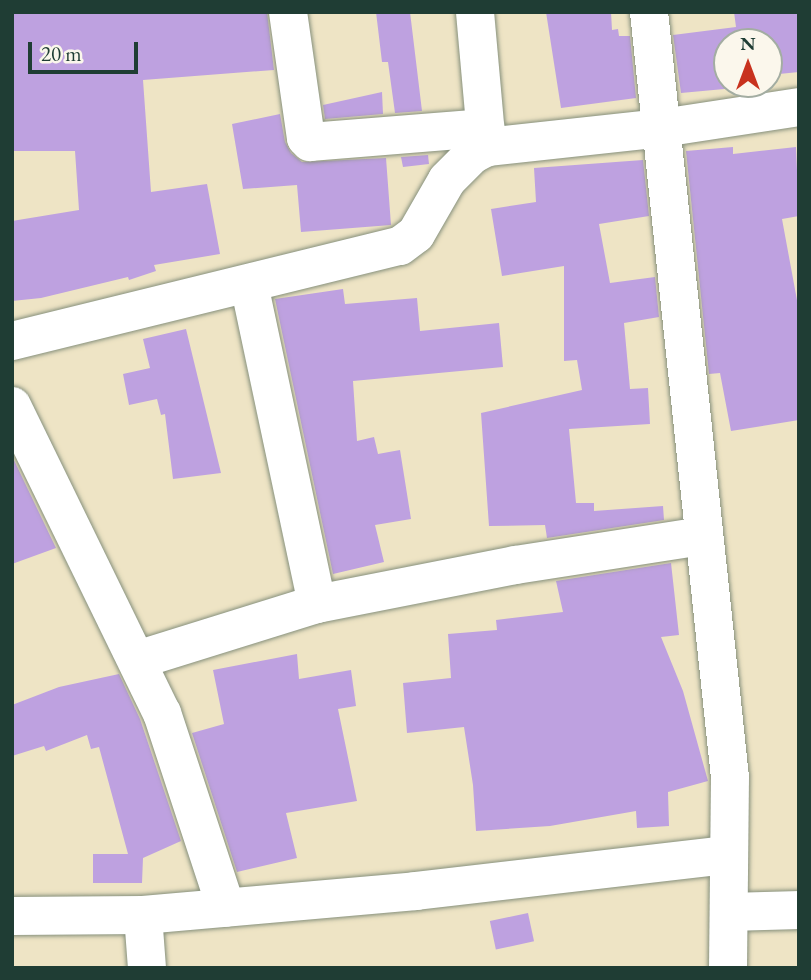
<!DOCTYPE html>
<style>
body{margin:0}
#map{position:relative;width:811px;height:980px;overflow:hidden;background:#eee4c5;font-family:"EB Garamond",serif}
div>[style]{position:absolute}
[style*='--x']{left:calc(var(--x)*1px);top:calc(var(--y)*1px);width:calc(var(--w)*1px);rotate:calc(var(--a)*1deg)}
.building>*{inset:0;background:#bea1e0;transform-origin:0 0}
.roads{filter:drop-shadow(0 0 2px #86907c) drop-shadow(0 0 2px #86907c)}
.minor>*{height:38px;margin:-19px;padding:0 19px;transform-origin:19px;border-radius:19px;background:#fff}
span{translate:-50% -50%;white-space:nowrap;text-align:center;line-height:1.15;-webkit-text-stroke:5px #fbf7ec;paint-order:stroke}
.frame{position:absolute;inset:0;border:14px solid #1f3d34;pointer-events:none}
.north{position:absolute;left:713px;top:28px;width:70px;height:70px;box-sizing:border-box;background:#fbf7ec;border:2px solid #a3ada2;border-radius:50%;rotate:0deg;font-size:19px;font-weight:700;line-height:28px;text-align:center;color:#1f3d34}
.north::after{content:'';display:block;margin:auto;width:24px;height:32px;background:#c8321e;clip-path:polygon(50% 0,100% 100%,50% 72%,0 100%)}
.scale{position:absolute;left:28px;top:42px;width:110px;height:32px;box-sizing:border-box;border:4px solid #1f3d34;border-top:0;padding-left:9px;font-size:21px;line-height:24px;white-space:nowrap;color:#1f3d34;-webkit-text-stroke:5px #fbf7ec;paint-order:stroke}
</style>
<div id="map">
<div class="building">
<i style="clip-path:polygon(12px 12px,267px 12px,274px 70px,143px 80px,151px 192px,207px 184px,220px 254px,154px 265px,156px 271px,129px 280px,128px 277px,41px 298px,12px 301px,12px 221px,79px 210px,75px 151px,12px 151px)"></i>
<i style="clip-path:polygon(376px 12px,410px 12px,422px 111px,395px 113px,388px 62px,382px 62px)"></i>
<i style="clip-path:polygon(546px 12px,611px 12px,612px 30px,618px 29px,619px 36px,630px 36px,636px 98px,561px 108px)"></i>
<i style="clip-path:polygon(734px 12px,799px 12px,799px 72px,769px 75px,769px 42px,727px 42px,727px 84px,734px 84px,735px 88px,681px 93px,673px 35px,736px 27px)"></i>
<i style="clip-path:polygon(382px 92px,383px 114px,325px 119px,323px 105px)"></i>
<i style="clip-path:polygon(280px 114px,285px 142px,291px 153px,302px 162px,386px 158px,391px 225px,301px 232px,297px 185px,243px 189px,232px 124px)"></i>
<i style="clip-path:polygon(733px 147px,733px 154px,796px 147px,799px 216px,782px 219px,799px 311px,799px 420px,731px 431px,720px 373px,709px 374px,686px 151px)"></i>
<i style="clip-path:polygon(428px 155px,429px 164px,403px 167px,401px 157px)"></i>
<i style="clip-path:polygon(643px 160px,649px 216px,599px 224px,610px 283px,655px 277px,659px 317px,624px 323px,630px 389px,648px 388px,650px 424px,569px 429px,576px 503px,594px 503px,594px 511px,663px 506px,664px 520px,547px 538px,545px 525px,489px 526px,481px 413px,582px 390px,577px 360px,564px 361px,564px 266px,502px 276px,491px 209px,536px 202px,534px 168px)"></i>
<i style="clip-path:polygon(343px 289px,345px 304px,417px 298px,420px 331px,499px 323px,503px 367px,353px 381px,357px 441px,374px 437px,378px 454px,400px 450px,411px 519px,375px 525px,384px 562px,333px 574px,275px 299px)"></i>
<i style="clip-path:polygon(186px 329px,221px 473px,173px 479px,165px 414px,161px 415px,157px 399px,129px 405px,123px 374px,150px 368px,143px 339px)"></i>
<i style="clip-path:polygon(12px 456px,56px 548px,12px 564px)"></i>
<i style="clip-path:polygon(671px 563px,679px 635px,661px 637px,683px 691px,708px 781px,668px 792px,669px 826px,637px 828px,636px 811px,550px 826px,476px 831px,473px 785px,464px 727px,407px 733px,403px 683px,451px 678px,448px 634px,497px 630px,496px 620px,563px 612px,556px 581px)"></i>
<i style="clip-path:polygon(297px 654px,299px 679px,351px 670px,356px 706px,338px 709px,357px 801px,286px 813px,297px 858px,237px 872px,192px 733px,224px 724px,213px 670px)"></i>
<i style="clip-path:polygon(119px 674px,140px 719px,181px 841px,143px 858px,142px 883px,93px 883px,93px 854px,128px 854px,99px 747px,91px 749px,87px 735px,46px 751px,44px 746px,12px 756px,12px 705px,59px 687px)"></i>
<i style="left:528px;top:913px;width:29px;height:39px;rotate:78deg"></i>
</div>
<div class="roads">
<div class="minor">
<i style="--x:288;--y:12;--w:127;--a:81.9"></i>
<i style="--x:306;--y:138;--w:6;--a:45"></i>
<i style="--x:310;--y:142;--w:176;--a:-4.6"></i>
<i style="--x:475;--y:12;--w:136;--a:84.9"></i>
<i style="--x:649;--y:12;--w:769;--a:83.96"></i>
<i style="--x:730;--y:777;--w:191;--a:90.6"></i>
<i style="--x:249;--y:284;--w:327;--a:78"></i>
<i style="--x:12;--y:341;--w:399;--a:-13.8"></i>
<i style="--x:400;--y:246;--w:20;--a:-37"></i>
<i style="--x:416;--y:234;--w:62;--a:-60.1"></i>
<i style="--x:447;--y:180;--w:35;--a:-45"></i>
<i style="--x:472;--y:155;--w:17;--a:-28"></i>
<i style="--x:487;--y:147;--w:176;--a:-6.2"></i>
<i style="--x:662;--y:128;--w:139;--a:-8.7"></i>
<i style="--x:12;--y:406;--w:342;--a:64"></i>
<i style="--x:162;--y:713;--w:205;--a:71.8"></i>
<i style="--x:137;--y:660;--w:189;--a:-17.3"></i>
<i style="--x:317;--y:604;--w:202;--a:-11.1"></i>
<i style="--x:515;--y:565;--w:190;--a:-8.8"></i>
<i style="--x:730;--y:912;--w:69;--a:-1.7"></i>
<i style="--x:143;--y:915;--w:53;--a:85.7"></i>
<i style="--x:12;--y:916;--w:131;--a:-0.4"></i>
<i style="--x:143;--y:915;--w:274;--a:-5"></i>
<i style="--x:416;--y:891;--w:314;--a:-6.6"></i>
</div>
</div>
<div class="frame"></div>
<div class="north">N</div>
<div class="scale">20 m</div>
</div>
